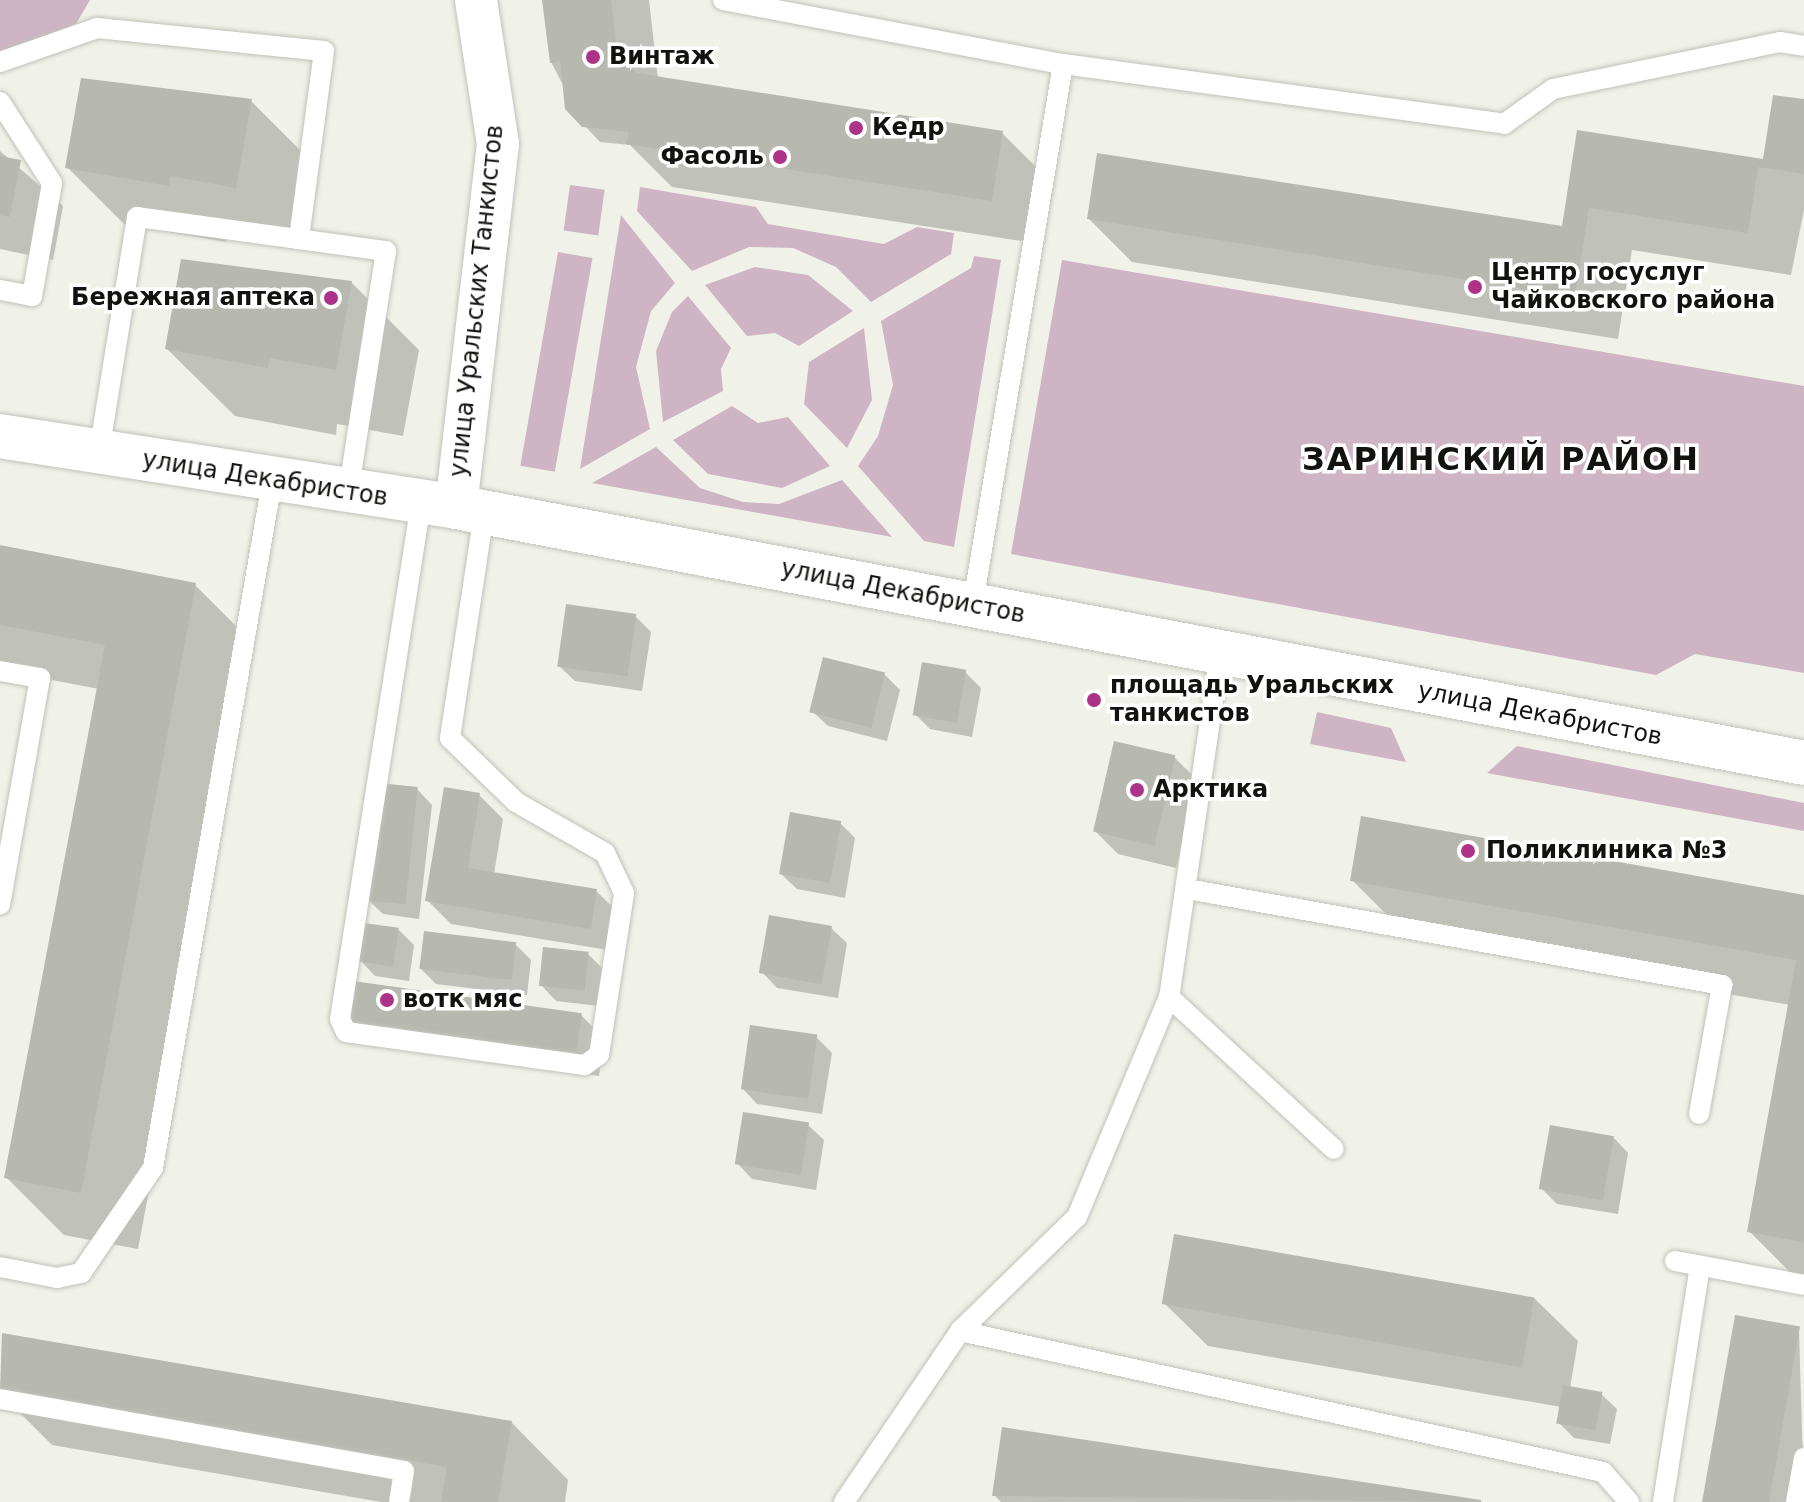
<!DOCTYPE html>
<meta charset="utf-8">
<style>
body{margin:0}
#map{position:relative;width:1804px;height:1502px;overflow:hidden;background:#f0f2e9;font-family:"DejaVu Sans",sans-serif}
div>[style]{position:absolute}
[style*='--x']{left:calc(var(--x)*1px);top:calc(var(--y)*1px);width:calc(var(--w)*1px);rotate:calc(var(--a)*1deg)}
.green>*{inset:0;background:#cfb4c4;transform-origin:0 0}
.shadow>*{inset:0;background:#0003}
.building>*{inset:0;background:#b7b9b0;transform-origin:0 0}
.roads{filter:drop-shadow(0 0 2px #c0c2b9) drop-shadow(0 0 2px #c0c2b9)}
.lane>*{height:20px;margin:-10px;padding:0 10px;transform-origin:10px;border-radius:10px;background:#fff}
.street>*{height:42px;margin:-21px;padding:0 21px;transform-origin:21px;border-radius:21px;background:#fff}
.secondary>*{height:44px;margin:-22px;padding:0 22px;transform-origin:22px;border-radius:22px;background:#fff}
.dots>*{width:22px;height:22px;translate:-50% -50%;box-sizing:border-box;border:4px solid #fff;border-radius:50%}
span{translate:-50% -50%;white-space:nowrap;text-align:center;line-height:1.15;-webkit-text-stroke:7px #fff;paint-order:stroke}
.poi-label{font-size:24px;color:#121310;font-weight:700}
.left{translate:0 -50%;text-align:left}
.right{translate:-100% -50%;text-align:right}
.street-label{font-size:24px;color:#121310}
.district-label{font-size:32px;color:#121310;font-weight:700;letter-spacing:2px}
</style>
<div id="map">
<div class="green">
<i style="clip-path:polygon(0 0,90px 0,76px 24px,0 53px)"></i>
<i style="left:570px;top:185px;width:35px;height:46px;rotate:8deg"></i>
<i style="clip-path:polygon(640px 187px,756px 207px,768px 224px,884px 244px,917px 227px,954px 233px,951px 254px,871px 302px,836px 267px,793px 248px,749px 247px,692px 271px,637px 211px)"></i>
<i style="clip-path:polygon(621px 215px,675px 283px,651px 311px,636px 367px,650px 429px,580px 469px)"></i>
<i style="left:558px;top:252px;width:35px;height:217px;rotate:10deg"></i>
<i style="clip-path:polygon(974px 256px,1001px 260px,954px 547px,924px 541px,858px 466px,878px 436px,893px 385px,881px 321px,971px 268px)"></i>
<i style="clip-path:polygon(1062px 260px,1804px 386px,1804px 673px,1695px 654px,1656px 675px,1011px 554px)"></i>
<i style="clip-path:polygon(755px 267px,808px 275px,853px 311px,799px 346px,775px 333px,747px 336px,705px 285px)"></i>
<i style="clip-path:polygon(688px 296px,731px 348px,721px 369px,723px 391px,663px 422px,656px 351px,672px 312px)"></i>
<i style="clip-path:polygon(864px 328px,872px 400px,847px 448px,804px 404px,809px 362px)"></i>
<i style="clip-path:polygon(732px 406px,758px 423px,788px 417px,830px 466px,782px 488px,708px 474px,673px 440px)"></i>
<i style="clip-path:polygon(656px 447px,700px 488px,743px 502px,779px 504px,842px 480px,892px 537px,592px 483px)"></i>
<i style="clip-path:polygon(1317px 712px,1391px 728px,1406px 762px,1310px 744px)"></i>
<i style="clip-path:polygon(1517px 746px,1804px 803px,1804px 831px,1487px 773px)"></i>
</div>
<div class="shadow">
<i style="clip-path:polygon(544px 0,649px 0,658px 79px,1002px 133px,1045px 176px,1035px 243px,672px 187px,630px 145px,600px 142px,584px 125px,551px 62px)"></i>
<i style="clip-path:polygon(251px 101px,308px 158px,293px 244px,227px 232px,226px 242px,124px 224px,67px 167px)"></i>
<i style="clip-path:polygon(1804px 102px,1804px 210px,1791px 275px,1632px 250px,1618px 339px,1132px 262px,1089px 219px,1564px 228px,1579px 132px,1765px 161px)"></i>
<i style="clip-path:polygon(0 151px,63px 206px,53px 260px,0 249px)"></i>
<i style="clip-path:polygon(351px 282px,419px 350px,403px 436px,337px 424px,336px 435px,235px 416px,167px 349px)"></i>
<i style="clip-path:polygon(0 548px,195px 585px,252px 642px,138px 1249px,64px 1235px,7px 1178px,99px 689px,0 670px)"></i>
<i style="clip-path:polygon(635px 616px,651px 632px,642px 691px,575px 681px,559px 666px)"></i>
<i style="clip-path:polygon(965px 672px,981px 688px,972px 737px,930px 729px,915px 714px)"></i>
<i style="clip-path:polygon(884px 674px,900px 690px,887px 741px,828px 726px,812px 711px)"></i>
<i style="clip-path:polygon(1174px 757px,1197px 780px,1176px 868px,1118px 854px,1095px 831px)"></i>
<i style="clip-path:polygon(417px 789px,432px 805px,419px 919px,383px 914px,367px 899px)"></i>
<i style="clip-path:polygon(479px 795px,503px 819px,494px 874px,596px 891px,620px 914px,614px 951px,451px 924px,428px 901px)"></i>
<i style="clip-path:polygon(840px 823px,855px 838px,845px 898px,797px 889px,781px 874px)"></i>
<i style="clip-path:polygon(1352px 880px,1804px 897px,1804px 1286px,1749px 1231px,1790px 1005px,1409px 937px)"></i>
<i style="clip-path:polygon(831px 928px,847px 943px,838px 998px,777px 988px,762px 972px)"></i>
<i style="clip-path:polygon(399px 930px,414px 945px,409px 981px,375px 976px,360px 960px)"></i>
<i style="clip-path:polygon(515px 944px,531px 960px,527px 995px,436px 984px,421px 969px)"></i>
<i style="clip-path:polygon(588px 954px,604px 970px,599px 1006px,556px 1001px,541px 985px)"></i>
<i style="clip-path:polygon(581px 1015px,604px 1039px,599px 1076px,373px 1044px,350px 1021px)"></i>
<i style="clip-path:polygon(816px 1037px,832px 1053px,822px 1114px,757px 1104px,742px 1088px)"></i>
<i style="clip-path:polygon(808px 1125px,824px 1140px,816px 1190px,752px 1179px,737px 1163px)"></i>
<i style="clip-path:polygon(1613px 1137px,1628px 1153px,1618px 1214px,1557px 1204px,1542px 1189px)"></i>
<i style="clip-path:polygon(1534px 1298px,1578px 1341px,1570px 1388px,1601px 1394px,1617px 1409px,1610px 1444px,1574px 1438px,1558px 1422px,1561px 1407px,1208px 1346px,1164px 1303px)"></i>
<i style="clip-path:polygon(1799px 1329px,1804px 1502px,1703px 1502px)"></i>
<i style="clip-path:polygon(4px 1335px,511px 1422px,568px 1480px,565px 1502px,381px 1502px,52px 1445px,0 1393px)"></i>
<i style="clip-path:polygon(1004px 1430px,1479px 1502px,1001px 1502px,994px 1495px)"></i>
</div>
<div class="building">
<i style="clip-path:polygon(542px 0,611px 0,618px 55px,637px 73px,1003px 131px,992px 201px,626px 144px,629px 132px,582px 127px,565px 109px,560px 61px,550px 63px)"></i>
<i style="clip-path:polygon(81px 78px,252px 99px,236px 188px,170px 176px,169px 186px,65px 168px)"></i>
<i style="clip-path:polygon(1773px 95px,1804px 99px,1804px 174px,1758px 167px,1748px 233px,1589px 208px,1575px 297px,1087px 219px,1097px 153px,1562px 226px,1577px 130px,1763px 159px)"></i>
<i style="clip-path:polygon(0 156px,21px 160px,10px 217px,0 215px)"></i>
<i style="clip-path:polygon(181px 259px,352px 281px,336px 370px,270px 358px,268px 368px,165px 349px)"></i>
<i style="clip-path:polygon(0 545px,196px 583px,81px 1193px,4px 1178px,105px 645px,0 625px)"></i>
<i style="left:566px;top:604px;width:71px;height:63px;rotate:8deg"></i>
<i style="left:823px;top:657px;width:64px;height:57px;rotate:14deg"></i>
<i style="left:922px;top:662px;width:45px;height:54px;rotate:10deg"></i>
<i style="left:1114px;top:741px;width:63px;height:93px;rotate:13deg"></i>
<i style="left:379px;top:783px;width:39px;height:118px;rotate:6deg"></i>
<i style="clip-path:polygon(444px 787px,480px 793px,468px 868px,597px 889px,591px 929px,425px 901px)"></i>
<i style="left:790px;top:812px;width:52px;height:63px;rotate:10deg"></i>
<i style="clip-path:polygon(1361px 816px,1804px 895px,1804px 1242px,1747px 1232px,1796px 960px,1350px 881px)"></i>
<i style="left:769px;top:915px;width:64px;height:59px;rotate:10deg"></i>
<i style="left:364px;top:923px;width:35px;height:39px;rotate:8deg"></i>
<i style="left:424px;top:931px;width:93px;height:38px;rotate:7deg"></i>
<i style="left:543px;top:947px;width:46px;height:39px;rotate:6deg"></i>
<i style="left:353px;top:981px;width:231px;height:40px;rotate:8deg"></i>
<i style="left:750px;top:1025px;width:68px;height:65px;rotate:8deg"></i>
<i style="left:743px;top:1112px;width:67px;height:53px;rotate:9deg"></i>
<i style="left:1550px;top:1125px;width:65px;height:65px;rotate:10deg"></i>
<i style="left:1174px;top:1234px;width:366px;height:71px;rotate:10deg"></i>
<i style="left:1735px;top:1315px;width:66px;height:190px;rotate:10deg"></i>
<i style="clip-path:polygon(2px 1333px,512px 1421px,498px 1502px,441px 1502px,447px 1467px,0 1390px)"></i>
<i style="left:1563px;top:1385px;width:40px;height:39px;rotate:10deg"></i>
<i style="clip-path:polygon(1002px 1427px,1481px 1500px,1481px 1502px,992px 1496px)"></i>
</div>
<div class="roads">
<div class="lane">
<i style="--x:723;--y:0;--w:346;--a:10.7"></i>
<i style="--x:1063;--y:64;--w:445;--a:7.7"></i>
<i style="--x:1504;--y:124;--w:60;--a:-35.5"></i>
<i style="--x:1553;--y:89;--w:232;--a:-11.7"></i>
<i style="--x:1780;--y:42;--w:24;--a:9"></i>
<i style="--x:0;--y:62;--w:103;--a:-19.3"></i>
<i style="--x:97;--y:28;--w:228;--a:5.8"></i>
<i style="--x:324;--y:51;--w:190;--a:97.6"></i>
<i style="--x:0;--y:102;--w:96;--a:57.3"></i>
<i style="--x:52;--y:183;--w:115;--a:100"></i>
<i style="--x:32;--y:296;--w:33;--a:-169"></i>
<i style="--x:99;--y:452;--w:238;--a:-80.8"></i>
<i style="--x:137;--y:217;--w:251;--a:7.8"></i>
<i style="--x:386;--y:251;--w:245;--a:98.9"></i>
<i style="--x:421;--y:503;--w:522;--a:98.92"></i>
<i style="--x:340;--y:1019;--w:14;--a:65"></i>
<i style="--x:346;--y:1032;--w:241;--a:7.9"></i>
<i style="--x:585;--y:1065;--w:17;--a:-36"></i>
<i style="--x:599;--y:1055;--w:164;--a:-81.2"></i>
<i style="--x:624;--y:893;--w:44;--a:-115.4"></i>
<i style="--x:605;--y:853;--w:103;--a:-150.2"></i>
<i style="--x:516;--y:802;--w:92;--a:-135.9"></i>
<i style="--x:450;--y:738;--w:227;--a:-81.4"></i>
<i style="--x:973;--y:603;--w:546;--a:-80.52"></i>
<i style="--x:1220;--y:653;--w:348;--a:98.4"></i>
<i style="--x:1169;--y:997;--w:224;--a:42.7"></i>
<i style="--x:0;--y:671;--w:41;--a:9.9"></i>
<i style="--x:40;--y:678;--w:230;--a:100"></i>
<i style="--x:1187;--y:889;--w:544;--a:10.17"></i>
<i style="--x:1722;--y:985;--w:131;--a:100.1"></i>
<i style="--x:1675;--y:1261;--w:131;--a:10.5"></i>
<i style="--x:0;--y:1267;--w:58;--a:10.9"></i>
<i style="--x:57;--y:1278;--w:25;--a:-12"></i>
<i style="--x:81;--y:1273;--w:127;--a:-55.6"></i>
<i style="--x:153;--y:1168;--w:696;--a:-80.16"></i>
<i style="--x:960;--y:1331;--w:658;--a:12.37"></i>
<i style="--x:1603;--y:1472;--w:40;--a:49"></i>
<i style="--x:0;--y:1399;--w:410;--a:10.1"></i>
<i style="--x:404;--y:1471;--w:31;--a:99"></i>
<i style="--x:844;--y:1502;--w:207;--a:-55.8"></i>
<i style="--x:960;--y:1331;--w:163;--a:-44.3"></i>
<i style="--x:1077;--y:1217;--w:238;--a:-67.3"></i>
<i style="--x:1663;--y:1502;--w:239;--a:-81.1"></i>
<i style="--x:1796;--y:1502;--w:45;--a:-79.7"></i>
</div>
<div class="street">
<i style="--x:456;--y:507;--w:365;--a:-83.4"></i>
<i style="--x:498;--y:144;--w:146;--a:-98.7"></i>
</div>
<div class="secondary">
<i style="--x:0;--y:436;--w:461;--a:8.8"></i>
<i style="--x:456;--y:507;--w:1372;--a:10.75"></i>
</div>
</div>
<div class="dots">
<i style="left:593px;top:57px;background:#ac3388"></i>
<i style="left:856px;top:128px;background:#ac3388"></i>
<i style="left:780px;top:157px;background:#ac3388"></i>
<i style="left:1475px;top:287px;background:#ac3388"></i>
<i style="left:331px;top:298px;background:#ac3388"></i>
<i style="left:1094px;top:700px;background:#ac3388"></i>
<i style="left:1137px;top:790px;background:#ac3388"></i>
<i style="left:1468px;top:851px;background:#ac3388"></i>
<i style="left:387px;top:1000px;background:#ac3388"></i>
</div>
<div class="poi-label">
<span class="left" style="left:609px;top:57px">Винтаж</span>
<span class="left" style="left:872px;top:128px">Кедр</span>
<span class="right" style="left:764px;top:157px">Фасоль</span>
<span class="left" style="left:1491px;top:287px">Центр госуслуг<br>Чайковского района</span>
<span class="right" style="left:315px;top:298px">Бережная аптека</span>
<span class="left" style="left:1110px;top:700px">площадь Уральских<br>танкистов</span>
<span class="left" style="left:1153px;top:790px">Арктика</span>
<span class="left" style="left:1486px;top:851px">Поликлиника №3</span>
<span class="left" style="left:403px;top:1000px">вотк мяс</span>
</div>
<div class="street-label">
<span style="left:477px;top:301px;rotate:-84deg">улица Уральских Танкистов</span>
<span style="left:265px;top:479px;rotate:9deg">улица Декабристов</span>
<span style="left:903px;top:592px;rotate:11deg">улица Декабристов</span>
<span style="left:1540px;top:714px;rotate:11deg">улица Декабристов</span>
</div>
<div class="district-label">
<span style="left:1501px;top:459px">ЗАРИНСКИЙ РАЙОН</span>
</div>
</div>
